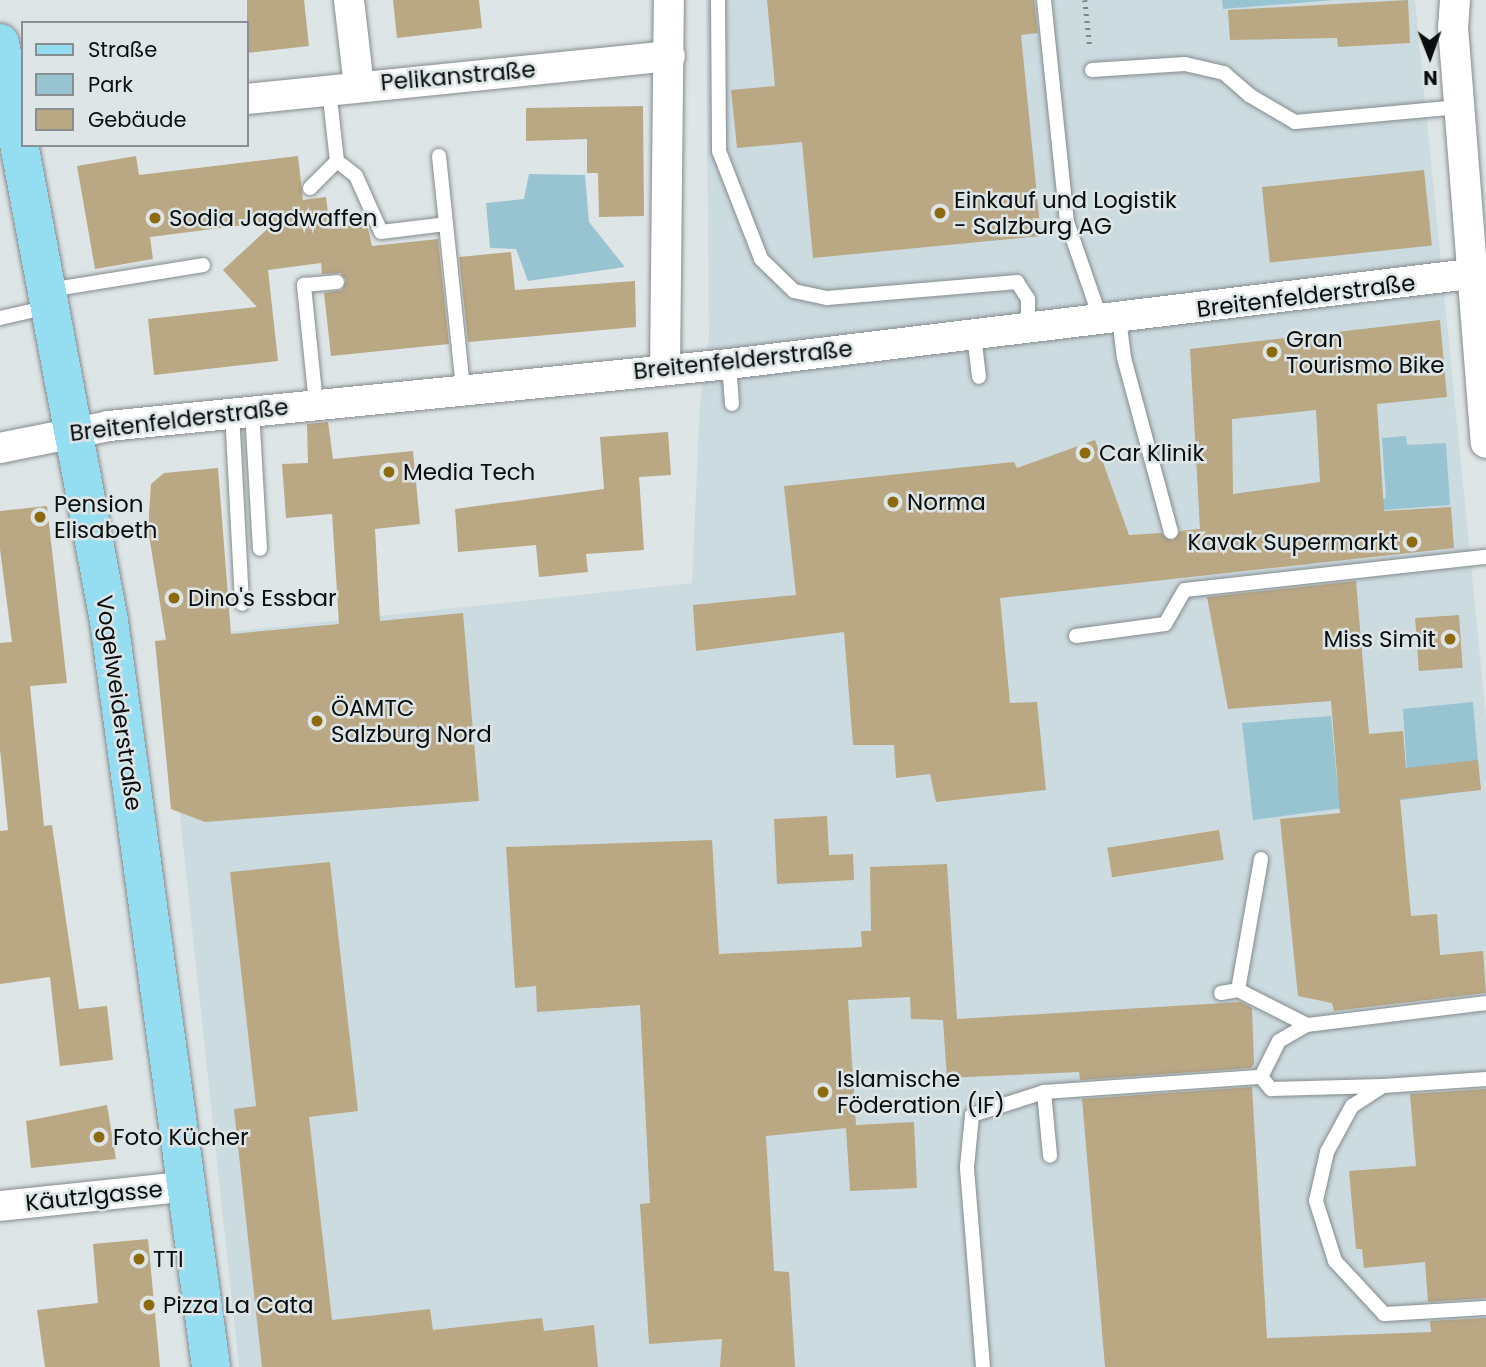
<!DOCTYPE html>
<meta charset="utf-8">
<style>
body{margin:0}
#map{position:relative;width:1486px;height:1367px;overflow:hidden;background:#dee5e7;font-family:Poppins,sans-serif}
div>[style]{position:absolute}
[style*='--x']{left:calc(var(--x)*1px);top:calc(var(--y)*1px);width:calc(var(--w)*1px);rotate:calc(var(--a)*1deg)}
.built>*{inset:0;background:#ccdbe0}
.green>*{inset:0;background:#98c4d2}
.building>*{inset:0;background:#baa784;transform-origin:0 0}
.path>*{height:4.5px;margin-top:-2.25px;transform-origin:0;background:repeating-linear-gradient(90deg,#808586 0 2px,transparent 0 7px)}
.roads{filter:drop-shadow(0 0 2px #858b8d) drop-shadow(0 0 2px #858b8d)}
.service>*{height:14px;margin:-7px;padding:0 7px;transform-origin:7px;border-radius:7px;background:#fff}
.minor>*{height:30px;margin:-15px;padding:0 15px;transform-origin:15px;border-radius:15px;background:#fff}
.primary>*{height:38px;margin:-19px;padding:0 19px;transform-origin:19px;border-radius:19px;background:#95ddf1}
.dots>*{width:19px;height:19px;translate:-50% -50%;box-sizing:border-box;border:4px solid #dee5e7;border-radius:50%}
span{translate:-50% -50%;white-space:nowrap;text-align:center;line-height:1.15;-webkit-text-stroke:5px #dee5e7;paint-order:stroke}
.street-label{font-size:23px;color:#0a0d0d}
.poi-label{font-size:23px;color:#0a0d0d}
.left{translate:0 -50%;text-align:left}
.right{translate:-100% -50%;text-align:right}
.legend{position:absolute;left:21px;top:21px;width:228px;height:126px;box-sizing:border-box;background:#dee5e7;border:2px solid #898f90;margin:0;padding:9px 12px;list-style:none;font-size:21px;color:#0a0d0d}
.legend li{display:flex;align-items:center;gap:14px;height:35px}
.legend b{width:35px;border:2px solid #898f90}
.north{position:absolute;left:1395px;top:21px;width:70px;height:70px;-webkit-text-stroke:5px #dee5e7;paint-order:stroke;rotate:179deg;font-size:19px;font-weight:700;line-height:28px;text-align:center;color:#0a0d0d}
.north::after{content:'';display:block;margin:auto;width:24px;height:32px;background:#0a0d0d;clip-path:polygon(50% 0,100% 100%,50% 72%,0 100%)}
</style>
<div id="map">
<div class="built">
<i style="clip-path:polygon(706px 0,1222px 0,1224px 9px,1335px 0,1415px 0,1486px 716px,1486px 1367px,239px 1367px,161px 639px,692px 583px,700px 403px,709px 336px)"></i>
</div>
<div class="green">
<i style="clip-path:polygon(1222px 0,1335px 0,1223px 9px)"></i>
<i style="clip-path:polygon(529px 174px,585px 175px,589px 222px,625px 267px,528px 281px,516px 249px,490px 248px,486px 203px,524px 199px)"></i>
<i style="clip-path:polygon(1406px 436px,1407px 445px,1446px 443px,1450px 505px,1356px 512px,1355px 501px,1386px 498px,1382px 438px)"></i>
<i style="clip-path:polygon(1473px 702px,1478px 760px,1447px 794px,1253px 820px,1242px 723px,1331px 716px,1337px 781px,1407px 775px,1403px 709px)"></i>
</div>
<div class="building">
<i style="clip-path:polygon(247px 0,304px 0,309px 46px,247px 53px)"></i>
<i style="clip-path:polygon(393px 0,479px 0,482px 28px,397px 38px)"></i>
<i style="clip-path:polygon(767px 0,1034px 0,1038px 33px,1021px 35px,1041px 236px,813px 258px,802px 142px,737px 148px,731px 90px,775px 86px)"></i>
<i style="clip-path:polygon(1408px 0,1410px 43px,1338px 47px,1337px 38px,1230px 40px,1228px 10px)"></i>
<i style="clip-path:polygon(643px 106px,644px 216px,599px 217px,598px 173px,587px 173px,587px 139px,526px 141px,526px 108px)"></i>
<i style="clip-path:polygon(136px 156px,139px 175px,298px 156px,303px 200px,326px 197px,330px 228px,367px 224px,372px 246px,438px 239px,449px 344px,331px 356px,324px 293px,342px 290px,346px 280px,340px 273px,322px 274px,321px 263px,268px 270px,278px 361px,154px 375px,148px 319px,257px 307px,223px 270px,276px 221px,150px 237px,153px 259px,95px 269px,77px 166px)"></i>
<i style="left:1424px;top:170px;width:76px;height:163px;rotate:84deg"></i>
<i style="clip-path:polygon(511px 252px,515px 290px,635px 281px,636px 327px,468px 342px,459px 257px)"></i>
<i style="clip-path:polygon(evenodd,1440px 320px,1447px 397px,1377px 404px,1384px 511px,1451px 507px,1454px 548px,1000px 598px,1010px 703px,1037px 702px,1046px 790px,936px 802px,930px 774px,896px 778px,894px 745px,853px 745px,844px 632px,696px 651px,693px 605px,796px 595px,784px 486px,1014px 462px,1017px 468px,1095px 440px,1129px 535px,1161px 533px,1173px 541px,1180px 531px,1200px 529px,1190px 349px,1440px 320px,1316px 410px,1320px 482px,1233px 494px,1232px 419px,1316px 410px)"></i>
<i style="clip-path:polygon(328px 422px,333px 459px,413px 451px,420px 524px,375px 529px,380px 621px,463px 613px,479px 801px,205px 822px,171px 809px,155px 641px,166px 640px,148px 529px,151px 484px,164px 473px,218px 468px,231px 634px,339px 624px,332px 514px,286px 518px,282px 464px,308px 463px,307px 424px)"></i>
<i style="clip-path:polygon(668px 432px,671px 475px,639px 477px,644px 550px,586px 554px,588px 572px,539px 577px,536px 545px,458px 552px,455px 509px,604px 489px,600px 437px)"></i>
<i style="clip-path:polygon(47px 506px,67px 683px,30px 686px,44px 826px,52px 825px,79px 1009px,107px 1006px,113px 1060px,60px 1066px,50px 977px,0 984px,0 831px,8px 830px,0 749px,0 643px,12px 642px,0 549px,0 511px)"></i>
<i style="clip-path:polygon(1356px 581px,1369px 734px,1403px 731px,1406px 768px,1478px 760px,1481px 790px,1400px 799px,1411px 916px,1437px 914px,1440px 955px,1483px 951px,1486px 993px,1334px 1011px,1332px 1003px,1298px 996px,1280px 819px,1340px 813px,1331px 701px,1228px 709px,1207px 597px)"></i>
<i style="left:1459px;top:615px;width:53px;height:44px;rotate:86deg"></i>
<i style="clip-path:polygon(827px 816px,829px 855px,853px 854px,854px 880px,777px 884px,774px 819px)"></i>
<i style="left:1219px;top:830px;width:30px;height:113px;rotate:81deg"></i>
<i style="clip-path:polygon(712px 840px,719px 954px,862px 947px,861px 931px,871px 931px,870px 867px,947px 864px,957px 1019px,1241px 1002px,1252px 1008px,1254px 1064px,1251px 1068px,1080px 1080px,1079px 1072px,947px 1078px,943px 1020px,911px 1019px,910px 997px,848px 1000px,856px 1125px,914px 1122px,917px 1188px,850px 1191px,846px 1128px,766px 1136px,774px 1271px,789px 1272px,795px 1367px,720px 1367px,722px 1339px,649px 1344px,640px 1204px,650px 1203px,640px 1005px,537px 1012px,536px 986px,515px 988px,506px 847px)"></i>
<i style="clip-path:polygon(330px 862px,358px 1111px,309px 1117px,332px 1320px,430px 1309px,433px 1330px,542px 1318px,544px 1331px,594px 1325px,598px 1367px,262px 1367px,234px 1109px,256px 1106px,230px 872px)"></i>
<i style="clip-path:polygon(1252px 1087px,1267px 1338px,1431px 1332px,1430px 1321px,1486px 1318px,1486px 1367px,1105px 1367px,1082px 1099px)"></i>
<i style="clip-path:polygon(1486px 1089px,1486px 1298px,1428px 1302px,1425px 1262px,1364px 1268px,1362px 1249px,1356px 1249px,1349px 1171px,1416px 1166px,1410px 1094px)"></i>
<i style="clip-path:polygon(107px 1105px,116px 1159px,31px 1168px,26px 1121px)"></i>
<i style="clip-path:polygon(148px 1239px,160px 1367px,45px 1367px,37px 1310px,98px 1303px,93px 1244px)"></i>
</div>
<div class="path">
<i style="--x:1085;--y:0;--w:48;--a:84.1"></i>
</div>
<div class="roads">
<div class="service">
<i style="--x:718;--y:0;--w:151;--a:89.6"></i>
<i style="--x:719;--y:151;--w:116;--a:68.7"></i>
<i style="--x:761;--y:259;--w:46;--a:44.1"></i>
<i style="--x:794;--y:291;--w:34;--a:12"></i>
<i style="--x:827;--y:298;--w:191;--a:-4.8"></i>
<i style="--x:1017;--y:282;--w:20;--a:57"></i>
<i style="--x:1028;--y:299;--w:30;--a:90"></i>
<i style="--x:1044;--y:0;--w:223;--a:84.1"></i>
<i style="--x:1067;--y:222;--w:104;--a:70.9"></i>
<i style="--x:1092;--y:70;--w:93;--a:-3.7"></i>
<i style="--x:1185;--y:64;--w:40;--a:13"></i>
<i style="--x:1224;--y:73;--w:33;--a:41"></i>
<i style="--x:1249;--y:95;--w:53;--a:30.4"></i>
<i style="--x:1295;--y:122;--w:165;--a:-5.2"></i>
<i style="--x:329;--y:89;--w:72;--a:83.7"></i>
<i style="--x:337;--y:161;--w:24;--a:38"></i>
<i style="--x:356;--y:176;--w:61;--a:65.9"></i>
<i style="--x:381;--y:232;--w:65;--a:-7"></i>
<i style="--x:439;--y:156;--w:233;--a:84.1"></i>
<i style="--x:310;--y:188;--w:38;--a:-45"></i>
<i style="--x:49;--y:290;--w:156;--a:-9.2"></i>
<i style="--x:0;--y:318;--w:50;--a:-12.7"></i>
<i style="--x:1119;--y:318;--w:40;--a:82.9"></i>
<i style="--x:1124;--y:358;--w:180;--a:74.9"></i>
<i style="--x:974;--y:335;--w:42;--a:83.2"></i>
<i style="--x:729;--y:364;--w:40;--a:85.7"></i>
<i style="--x:316;--y:404;--w:120;--a:-95.8"></i>
<i style="--x:304;--y:285;--w:33;--a:-5"></i>
<i style="--x:252;--y:411;--w:138;--a:86.7"></i>
<i style="--x:232;--y:412;--w:192;--a:87"></i>
<i style="--x:1076;--y:636;--w:90;--a:-7.7"></i>
<i style="--x:1165;--y:624;--w:39;--a:-60"></i>
<i style="--x:1185;--y:590;--w:303;--a:-6.3"></i>
<i style="--x:1238;--y:990;--w:133;--a:-80"></i>
<i style="--x:1221;--y:993;--w:17;--a:-10"></i>
<i style="--x:1238;--y:990;--w:77;--a:26.9"></i>
<i style="--x:1307;--y:1025;--w:180;--a:-7"></i>
<i style="--x:1261;--y:1077;--w:16;--a:50"></i>
<i style="--x:1271;--y:1089;--w:111;--a:-1.5"></i>
<i style="--x:1486;--y:1079;--w:103;--a:176.1"></i>
<i style="--x:1383;--y:1086;--w:37;--a:147"></i>
<i style="--x:1352;--y:1106;--w:52;--a:118.5"></i>
<i style="--x:1327;--y:1152;--w:50;--a:102.7"></i>
<i style="--x:1316;--y:1201;--w:63;--a:72.4"></i>
<i style="--x:1335;--y:1261;--w:72;--a:47.2"></i>
<i style="--x:1384;--y:1314;--w:102;--a:-3.4"></i>
<i style="--x:1044;--y:1092;--w:64;--a:84.6"></i>
<i style="--x:983;--y:1367;--w:201;--a:-94.6"></i>
<i style="--x:967;--y:1167;--w:52;--a:-84.5"></i>
<i style="--x:972;--y:1115;--w:76;--a:-17.7"></i>
<i style="--x:1044;--y:1092;--w:218;--a:-4"></i>
<i style="--x:1261;--y:1077;--w:40;--a:-63.4"></i>
<i style="--x:1279;--y:1041;--w:32;--a:-30"></i>
</div>
<div class="minor">
<i style="--x:349;--y:0;--w:87;--a:83.4"></i>
<i style="--x:1455;--y:0;--w:27;--a:94"></i>
<i style="--x:1453;--y:27;--w:417;--a:85.5"></i>
<i style="--x:247;--y:99;--w:425;--a:-5.8"></i>
<i style="--x:665;--y:369;--w:369;--a:-89.4"></i>
<i style="--x:0;--y:448;--w:111;--a:-11.4"></i>
<i style="--x:109;--y:426;--w:623;--a:-5.71"></i>
<i style="--x:729;--y:364;--w:763;--a:-6.93"></i>
<i style="--x:0;--y:1206;--w:190;--a:-6"></i>
</div>
<div class="primary">
<i style="--x:0;--y:43;--w:588;--a:79.32"></i>
<i style="--x:109;--y:621;--w:753;--a:82.21"></i>
</div>
</div>
<div class="dots">
<i style="left:940px;top:213px;background:#8e6a0e"></i>
<i style="left:155px;top:218px;background:#8e6a0e"></i>
<i style="left:1272px;top:352px;background:#8e6a0e"></i>
<i style="left:1085px;top:453px;background:#8e6a0e"></i>
<i style="left:389px;top:472px;background:#8e6a0e"></i>
<i style="left:893px;top:502px;background:#8e6a0e"></i>
<i style="left:40px;top:517px;background:#8e6a0e"></i>
<i style="left:1412px;top:542px;background:#8e6a0e"></i>
<i style="left:174px;top:598px;background:#8e6a0e"></i>
<i style="left:1450px;top:639px;background:#8e6a0e"></i>
<i style="left:317px;top:721px;background:#8e6a0e"></i>
<i style="left:823px;top:1092px;background:#8e6a0e"></i>
<i style="left:99px;top:1137px;background:#8e6a0e"></i>
<i style="left:139px;top:1259px;background:#8e6a0e"></i>
<i style="left:149px;top:1305px;background:#8e6a0e"></i>
</div>
<div class="street-label">
<span style="left:458px;top:76px;rotate:-5deg">Pelikanstraße</span>
<span style="left:1306px;top:296px;rotate:-7deg">Breitenfelderstraße</span>
<span style="left:743px;top:360px;rotate:-6deg">Breitenfelderstraße</span>
<span style="left:179px;top:420px;rotate:-7deg">Breitenfelderstraße</span>
<span style="left:119px;top:703px;rotate:82deg">Vogelweiderstraße</span>
<span style="left:94px;top:1196px;rotate:-6deg">Käutzlgasse</span>
</div>
<div class="poi-label">
<span class="left" style="left:954px;top:213px">Einkauf und Logistik<br>- Salzburg AG</span>
<span class="left" style="left:169px;top:218px">Sodia Jagdwaffen</span>
<span class="left" style="left:1286px;top:352px">Gran<br>Tourismo Bike</span>
<span class="left" style="left:1099px;top:453px">Car Klinik</span>
<span class="left" style="left:403px;top:472px">Media Tech</span>
<span class="left" style="left:907px;top:502px">Norma</span>
<span class="left" style="left:54px;top:517px">Pension<br>Elisabeth</span>
<span class="right" style="left:1398px;top:542px">Kavak Supermarkt</span>
<span class="left" style="left:188px;top:598px">Dino's Essbar</span>
<span class="right" style="left:1436px;top:639px">Miss Simit</span>
<span class="left" style="left:331px;top:721px">ÖAMTC<br>Salzburg Nord</span>
<span class="left" style="left:837px;top:1092px">Islamische<br>Föderation (IF)</span>
<span class="left" style="left:113px;top:1137px">Foto Kücher</span>
<span class="left" style="left:153px;top:1259px">TTI</span>
<span class="left" style="left:163px;top:1305px">Pizza La Cata</span>
</div>
<ul class="legend">
<li><b style="height:9px;background:#95ddf1"></b>Straße</li>
<li><b style="height:19px;background:#98c4d2"></b>Park</li>
<li><b style="height:19px;background:#baa784"></b>Gebäude</li>
</ul>
<div class="north">N</div>
</div>
